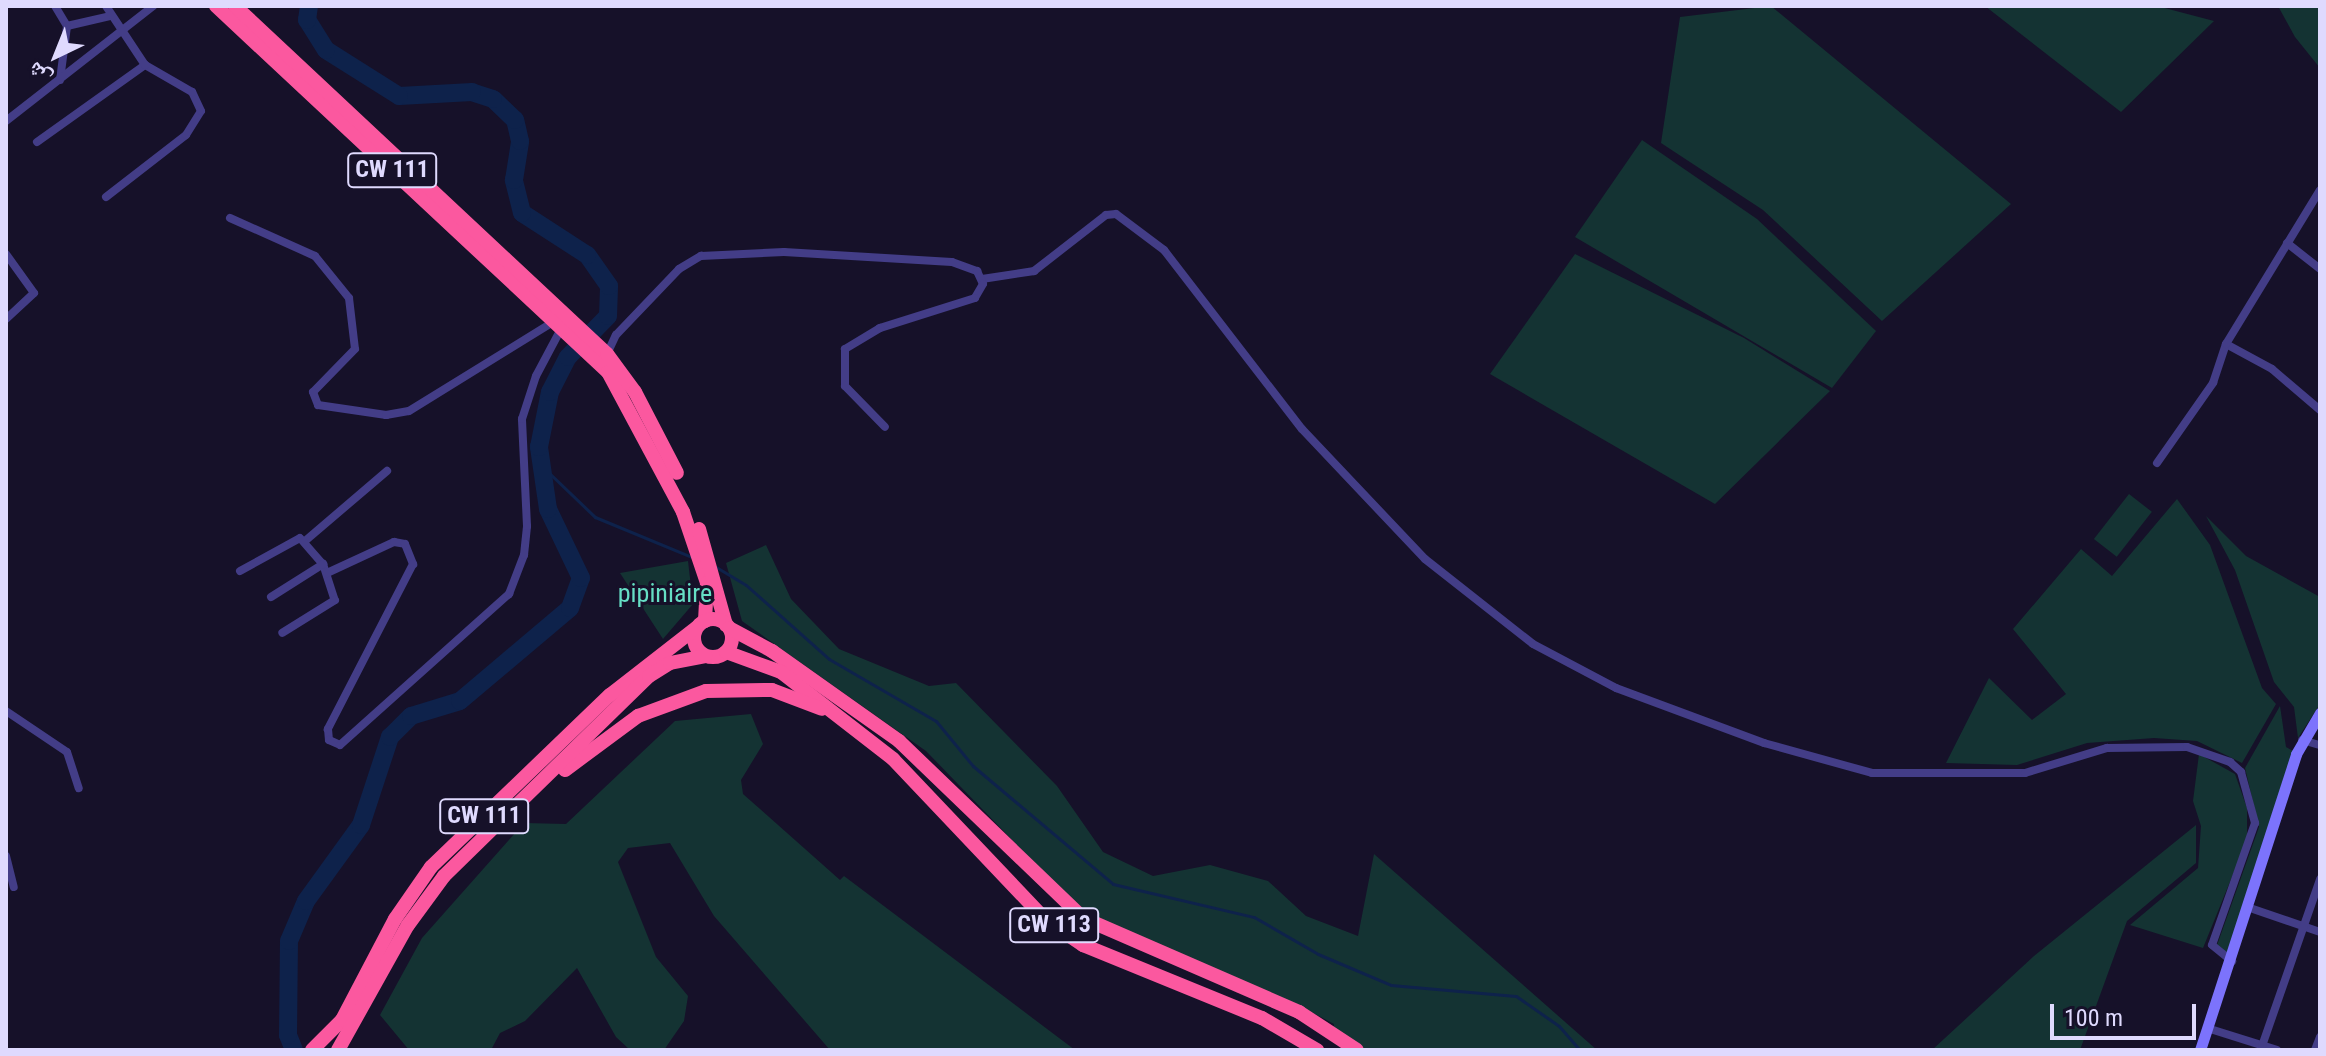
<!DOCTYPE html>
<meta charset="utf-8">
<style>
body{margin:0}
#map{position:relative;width:2326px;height:1056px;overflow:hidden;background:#161129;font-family:"Roboto Condensed","Noto Naskh Arabic",sans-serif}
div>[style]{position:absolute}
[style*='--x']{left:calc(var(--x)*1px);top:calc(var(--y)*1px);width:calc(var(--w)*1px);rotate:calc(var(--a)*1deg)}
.green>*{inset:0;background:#143333;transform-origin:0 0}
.stream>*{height:3px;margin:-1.5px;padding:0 1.5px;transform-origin:1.5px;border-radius:1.5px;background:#0e224b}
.river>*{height:18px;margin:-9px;padding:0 9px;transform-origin:9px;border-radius:9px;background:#0e224b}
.street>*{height:8px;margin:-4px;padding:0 4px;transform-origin:4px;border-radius:4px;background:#433d87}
.secondary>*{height:11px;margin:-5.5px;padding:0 5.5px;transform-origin:5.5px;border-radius:5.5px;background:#7c73fc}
.highway>*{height:14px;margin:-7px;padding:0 7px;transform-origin:7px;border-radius:7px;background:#fb589f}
.highway>.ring{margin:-7px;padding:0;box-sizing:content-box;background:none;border:14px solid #fb589f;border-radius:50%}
span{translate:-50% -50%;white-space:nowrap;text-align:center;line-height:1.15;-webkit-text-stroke:6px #161129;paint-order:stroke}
.shield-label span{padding:2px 6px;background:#161129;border:2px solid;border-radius:6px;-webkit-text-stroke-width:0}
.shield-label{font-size:24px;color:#dfdafe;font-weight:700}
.park-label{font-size:26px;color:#66dec5}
.frame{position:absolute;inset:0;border:8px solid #dfdafe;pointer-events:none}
.north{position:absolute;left:16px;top:16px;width:80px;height:80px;-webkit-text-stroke:6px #161129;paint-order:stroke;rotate:223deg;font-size:22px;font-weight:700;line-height:32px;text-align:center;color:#dfdafe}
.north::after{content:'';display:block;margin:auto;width:28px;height:36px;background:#dfdafe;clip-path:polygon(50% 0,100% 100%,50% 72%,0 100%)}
.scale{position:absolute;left:2050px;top:1004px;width:146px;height:36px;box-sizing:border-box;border:4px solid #dfdafe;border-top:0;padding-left:10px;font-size:24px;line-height:28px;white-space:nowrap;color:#dfdafe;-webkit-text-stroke:6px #161129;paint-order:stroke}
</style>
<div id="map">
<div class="green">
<i style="clip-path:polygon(1771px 6px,2011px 204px,1882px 321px,1763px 210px,1661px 143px,1680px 17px)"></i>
<i style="clip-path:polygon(1985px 6px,2157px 6px,2214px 21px,2121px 112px)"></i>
<i style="clip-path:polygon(2278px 6px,2320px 6px,2320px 68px,2295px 37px)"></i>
<i style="clip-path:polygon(1642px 140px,1757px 219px,1876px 331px,1832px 388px,1575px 237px)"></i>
<i style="clip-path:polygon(1575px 254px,1744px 338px,1830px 391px,1715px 504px,1490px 374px)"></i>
<i style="left:2129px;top:494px;width:29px;height:57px;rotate:38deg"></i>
<i style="clip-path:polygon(2177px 499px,2210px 545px,2262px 688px,2276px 704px,2242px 763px,2197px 741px,2154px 738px,2087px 743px,2017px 765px,1946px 763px,1989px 678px,2032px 720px,2066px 694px,2013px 629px,2081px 549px,2112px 576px)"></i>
<i style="clip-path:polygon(2206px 516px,2246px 556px,2320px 597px,2320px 704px,2298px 738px,2294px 707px,2274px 682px,2235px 570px)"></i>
<i style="clip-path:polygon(766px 545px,791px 599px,839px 649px,929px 686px,956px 683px,1057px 786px,1103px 852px,1153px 876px,1210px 865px,1268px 881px,1306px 916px,1358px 936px,1374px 854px,1597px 1050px,1357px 1050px,1333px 1032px,1334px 1024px,1296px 1004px,1086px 916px,926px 751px,742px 621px,726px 563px)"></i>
<i style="clip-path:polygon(688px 561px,693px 604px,663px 639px,620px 573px)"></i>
<i style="clip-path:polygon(2280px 706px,2286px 747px,2293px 751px,2230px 956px,2216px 948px,2259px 827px,2245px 768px)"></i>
<i style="clip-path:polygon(751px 714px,763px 744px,741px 780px,743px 794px,840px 880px,844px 876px,1075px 1050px,830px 1050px,714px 916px,670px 843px,628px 848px,618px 862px,656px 957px,688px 996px,684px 1021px,664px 1050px,630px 1050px,616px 1037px,577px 968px,525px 1021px,500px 1033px,491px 1050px,409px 1050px,380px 1015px,422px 938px,524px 823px,566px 824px,675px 721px)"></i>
<i style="clip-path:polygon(2199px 754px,2235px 774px,2247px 808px,2247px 840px,2203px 948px,2130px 925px,2198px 868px,2201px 826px,2193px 801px)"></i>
<i style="clip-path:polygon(2196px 825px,2196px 863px,2127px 921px,2080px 1050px,1932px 1050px,2034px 956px)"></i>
</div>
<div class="stream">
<i style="--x:546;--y:470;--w:68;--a:43.8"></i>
<i style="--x:595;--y:517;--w:107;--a:22.5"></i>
<i style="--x:716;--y:567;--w:35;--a:31"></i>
<i style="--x:746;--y:585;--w:111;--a:41.7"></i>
<i style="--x:829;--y:659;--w:124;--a:30.1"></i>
<i style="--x:936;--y:721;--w:58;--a:50.6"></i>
<i style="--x:973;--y:766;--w:183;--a:40.1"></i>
<i style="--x:1113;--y:884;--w:145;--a:13.2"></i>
<i style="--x:1254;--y:917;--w:74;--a:30"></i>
<i style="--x:1318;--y:954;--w:79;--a:23"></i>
<i style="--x:1391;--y:985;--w:125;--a:5"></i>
<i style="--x:1516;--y:996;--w:52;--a:34.9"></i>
<i style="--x:1559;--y:1026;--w:32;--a:49"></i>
</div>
<div class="river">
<i style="--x:294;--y:1050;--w:16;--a:-112"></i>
<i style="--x:288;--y:1035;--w:94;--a:-89.4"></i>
<i style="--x:289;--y:941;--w:43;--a:-67"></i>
<i style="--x:306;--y:901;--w:94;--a:-54.1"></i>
<i style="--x:361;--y:825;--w:93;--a:-71.8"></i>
<i style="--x:390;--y:737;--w:30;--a:-45"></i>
<i style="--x:411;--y:716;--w:51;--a:-17"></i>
<i style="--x:460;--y:701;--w:144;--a:-40.2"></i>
<i style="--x:570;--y:608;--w:32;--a:-70"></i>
<i style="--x:581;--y:578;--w:76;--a:-115.6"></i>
<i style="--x:548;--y:509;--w:63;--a:-98.3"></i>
<i style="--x:539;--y:447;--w:56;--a:-78.7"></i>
<i style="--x:550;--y:392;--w:39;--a:-63"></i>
<i style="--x:568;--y:357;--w:57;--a:-45.7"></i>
<i style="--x:608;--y:316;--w:30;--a:-88"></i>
<i style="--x:609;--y:286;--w:38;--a:-125"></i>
<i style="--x:587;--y:255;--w:77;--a:-147.1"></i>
<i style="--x:522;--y:213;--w:34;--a:-104"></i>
<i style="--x:514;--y:180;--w:39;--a:-81"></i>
<i style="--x:520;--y:141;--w:22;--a:-103"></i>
<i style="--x:515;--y:120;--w:30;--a:-136"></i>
<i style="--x:493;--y:99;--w:22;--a:-162"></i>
<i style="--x:472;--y:92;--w:73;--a:176.9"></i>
<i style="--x:399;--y:96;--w:86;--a:-147.8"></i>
<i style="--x:326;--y:50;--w:36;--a:-122"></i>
<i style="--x:307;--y:20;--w:14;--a:-82"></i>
</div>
<div class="street">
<i style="--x:55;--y:6;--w:23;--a:59"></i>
<i style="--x:67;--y:26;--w:44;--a:-13.1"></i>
<i style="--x:60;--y:80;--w:54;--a:-82.6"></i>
<i style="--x:6;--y:121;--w:187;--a:-38"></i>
<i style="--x:37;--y:142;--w:133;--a:-35.5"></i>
<i style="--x:106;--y:197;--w:101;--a:-37.8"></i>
<i style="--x:186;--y:135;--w:28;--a:-58"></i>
<i style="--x:201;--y:111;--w:21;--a:-115"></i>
<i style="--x:192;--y:92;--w:54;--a:-150.1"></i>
<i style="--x:145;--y:65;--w:71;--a:-123.5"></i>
<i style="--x:230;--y:218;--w:93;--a:24.1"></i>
<i style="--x:315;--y:256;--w:54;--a:51"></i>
<i style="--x:349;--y:298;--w:51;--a:83.3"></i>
<i style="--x:355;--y:349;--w:60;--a:134.3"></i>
<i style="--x:313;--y:392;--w:14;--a:69"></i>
<i style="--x:318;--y:405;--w:69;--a:8.4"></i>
<i style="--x:386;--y:415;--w:23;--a:-10"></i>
<i style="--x:409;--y:411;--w:172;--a:-31.7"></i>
<i style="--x:2287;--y:243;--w:42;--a:38.2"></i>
<i style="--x:6;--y:254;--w:48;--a:54.3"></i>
<i style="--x:34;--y:293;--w:38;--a:137"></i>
<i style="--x:982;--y:279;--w:53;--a:-8.7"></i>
<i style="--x:1034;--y:271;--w:91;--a:-37.9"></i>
<i style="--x:1106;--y:215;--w:10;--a:-6"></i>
<i style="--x:1116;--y:214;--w:60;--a:36.9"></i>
<i style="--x:1164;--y:250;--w:226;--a:52.4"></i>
<i style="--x:1302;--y:429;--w:179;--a:46.6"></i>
<i style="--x:1425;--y:559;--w:137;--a:38.2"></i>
<i style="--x:1533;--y:644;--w:94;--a:27.9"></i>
<i style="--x:1616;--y:688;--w:158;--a:20.4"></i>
<i style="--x:1764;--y:743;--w:112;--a:15.5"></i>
<i style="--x:1872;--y:773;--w:153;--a:0"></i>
<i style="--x:2025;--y:773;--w:86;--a:-17"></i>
<i style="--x:2107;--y:748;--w:80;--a:-0.7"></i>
<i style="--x:2187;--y:747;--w:46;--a:19.2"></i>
<i style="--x:2230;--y:762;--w:15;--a:42"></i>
<i style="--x:2241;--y:772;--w:53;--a:74.6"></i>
<i style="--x:2255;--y:823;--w:129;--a:109.4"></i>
<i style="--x:2212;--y:945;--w:26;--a:39"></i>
<i style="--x:2226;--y:344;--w:52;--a:28.5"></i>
<i style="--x:2272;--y:369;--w:63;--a:40.5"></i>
<i style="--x:607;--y:354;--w:21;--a:-65"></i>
<i style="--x:616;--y:335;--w:91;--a:-46.3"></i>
<i style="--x:679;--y:269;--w:26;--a:-31"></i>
<i style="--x:701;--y:256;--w:83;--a:-2.8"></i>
<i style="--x:784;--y:252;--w:168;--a:3.4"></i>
<i style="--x:952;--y:262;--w:27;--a:20"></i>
<i style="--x:977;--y:271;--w:14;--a:65"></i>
<i style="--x:983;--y:284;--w:16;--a:120"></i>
<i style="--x:975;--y:298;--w:100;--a:162.5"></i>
<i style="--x:880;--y:328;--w:41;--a:149"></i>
<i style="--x:845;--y:349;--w:37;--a:90"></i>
<i style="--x:845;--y:386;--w:57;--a:45.7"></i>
<i style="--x:2157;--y:463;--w:98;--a:-55"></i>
<i style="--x:2213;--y:383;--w:41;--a:-71.6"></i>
<i style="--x:2226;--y:344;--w:180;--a:-58.6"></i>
<i style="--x:305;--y:541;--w:108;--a:-40.5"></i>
<i style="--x:240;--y:571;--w:68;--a:-28.8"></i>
<i style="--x:300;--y:538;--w:35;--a:49"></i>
<i style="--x:323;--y:564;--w:38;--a:72"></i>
<i style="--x:335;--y:600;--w:62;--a:148.1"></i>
<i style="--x:327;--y:573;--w:74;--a:-24.8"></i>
<i style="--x:394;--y:542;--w:11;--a:10"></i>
<i style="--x:405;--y:544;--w:22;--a:68"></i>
<i style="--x:413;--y:564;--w:186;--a:117.3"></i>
<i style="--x:328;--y:729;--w:11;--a:85"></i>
<i style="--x:329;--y:740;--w:12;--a:24"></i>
<i style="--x:340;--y:745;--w:227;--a:-41.8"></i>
<i style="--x:509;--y:594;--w:42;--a:-69"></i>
<i style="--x:524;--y:555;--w:29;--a:-84"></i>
<i style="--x:527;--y:526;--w:107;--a:-92.7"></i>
<i style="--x:522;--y:419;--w:45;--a:-72"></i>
<i style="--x:536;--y:376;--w:55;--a:-62"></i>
<i style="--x:271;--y:597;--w:62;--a:-32.4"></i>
<i style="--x:6;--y:711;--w:73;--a:33.9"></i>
<i style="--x:67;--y:752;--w:38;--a:72"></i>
<i style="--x:2302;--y:740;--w:19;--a:16"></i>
<i style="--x:6;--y:856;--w:32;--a:76"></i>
<i style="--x:2250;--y:908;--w:74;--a:18.9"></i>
<i style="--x:2207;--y:1028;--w:73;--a:17.4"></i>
<i style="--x:2262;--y:1046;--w:177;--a:-70.8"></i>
<i style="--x:2315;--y:1050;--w:14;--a:-69"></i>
</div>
<div class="secondary">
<i style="--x:2200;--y:1050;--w:311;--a:-72"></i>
<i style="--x:2296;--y:754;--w:48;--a:-59.7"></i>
</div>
<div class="highway">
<i style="--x:216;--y:6;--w:536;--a:43.04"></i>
<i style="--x:608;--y:372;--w:159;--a:61.8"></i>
<i style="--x:683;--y:512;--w:75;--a:71.3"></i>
<i style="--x:707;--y:583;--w:38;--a:93"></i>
<i style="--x:235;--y:6;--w:509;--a:43.09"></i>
<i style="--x:607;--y:354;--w:47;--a:53.6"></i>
<i style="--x:635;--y:392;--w:91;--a:62.6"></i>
<i style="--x:699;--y:529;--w:100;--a:74.3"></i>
<i class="ring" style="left:694px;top:619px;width:24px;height:24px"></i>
<i style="--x:729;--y:628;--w:49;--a:28.1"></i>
<i style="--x:772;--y:651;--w:156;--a:35.3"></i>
<i style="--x:899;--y:741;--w:255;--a:43.9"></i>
<i style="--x:1083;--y:918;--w:236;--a:23.5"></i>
<i style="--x:1299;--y:1012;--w:69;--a:33.2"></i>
<i style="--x:726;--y:652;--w:59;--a:20"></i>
<i style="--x:781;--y:672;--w:142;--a:37.8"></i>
<i style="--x:893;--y:759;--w:222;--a:46.5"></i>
<i style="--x:1046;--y:920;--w:45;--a:34"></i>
<i style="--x:1083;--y:945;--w:193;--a:22.2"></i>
<i style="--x:1262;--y:1018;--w:64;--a:30.2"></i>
<i style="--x:565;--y:770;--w:91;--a:-36.5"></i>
<i style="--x:638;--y:716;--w:72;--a:-20.2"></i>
<i style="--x:706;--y:691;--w:66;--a:-0.9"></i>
<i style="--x:772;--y:690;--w:53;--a:20.8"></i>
<i style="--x:312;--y:1050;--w:42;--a:-45"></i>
<i style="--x:342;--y:1020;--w:114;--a:-62.3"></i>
<i style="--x:395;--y:919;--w:63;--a:-55.3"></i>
<i style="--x:431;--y:867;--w:248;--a:-43.9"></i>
<i style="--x:610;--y:695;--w:109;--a:-37.9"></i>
<i style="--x:338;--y:1050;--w:143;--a:-60.8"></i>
<i style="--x:408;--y:925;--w:61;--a:-53.7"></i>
<i style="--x:444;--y:876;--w:286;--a:-44.3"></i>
<i style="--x:649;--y:676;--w:25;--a:-32"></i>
<i style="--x:670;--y:663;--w:36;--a:-11"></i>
</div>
<div class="shield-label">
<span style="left:392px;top:170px">CW 111</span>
<span style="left:484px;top:816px">CW 111</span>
<span style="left:1054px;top:925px">CW 113</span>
</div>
<div class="park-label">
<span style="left:665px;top:594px">pipiniaire</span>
</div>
<div class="frame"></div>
<div class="north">ش</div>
<div class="scale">100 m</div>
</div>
